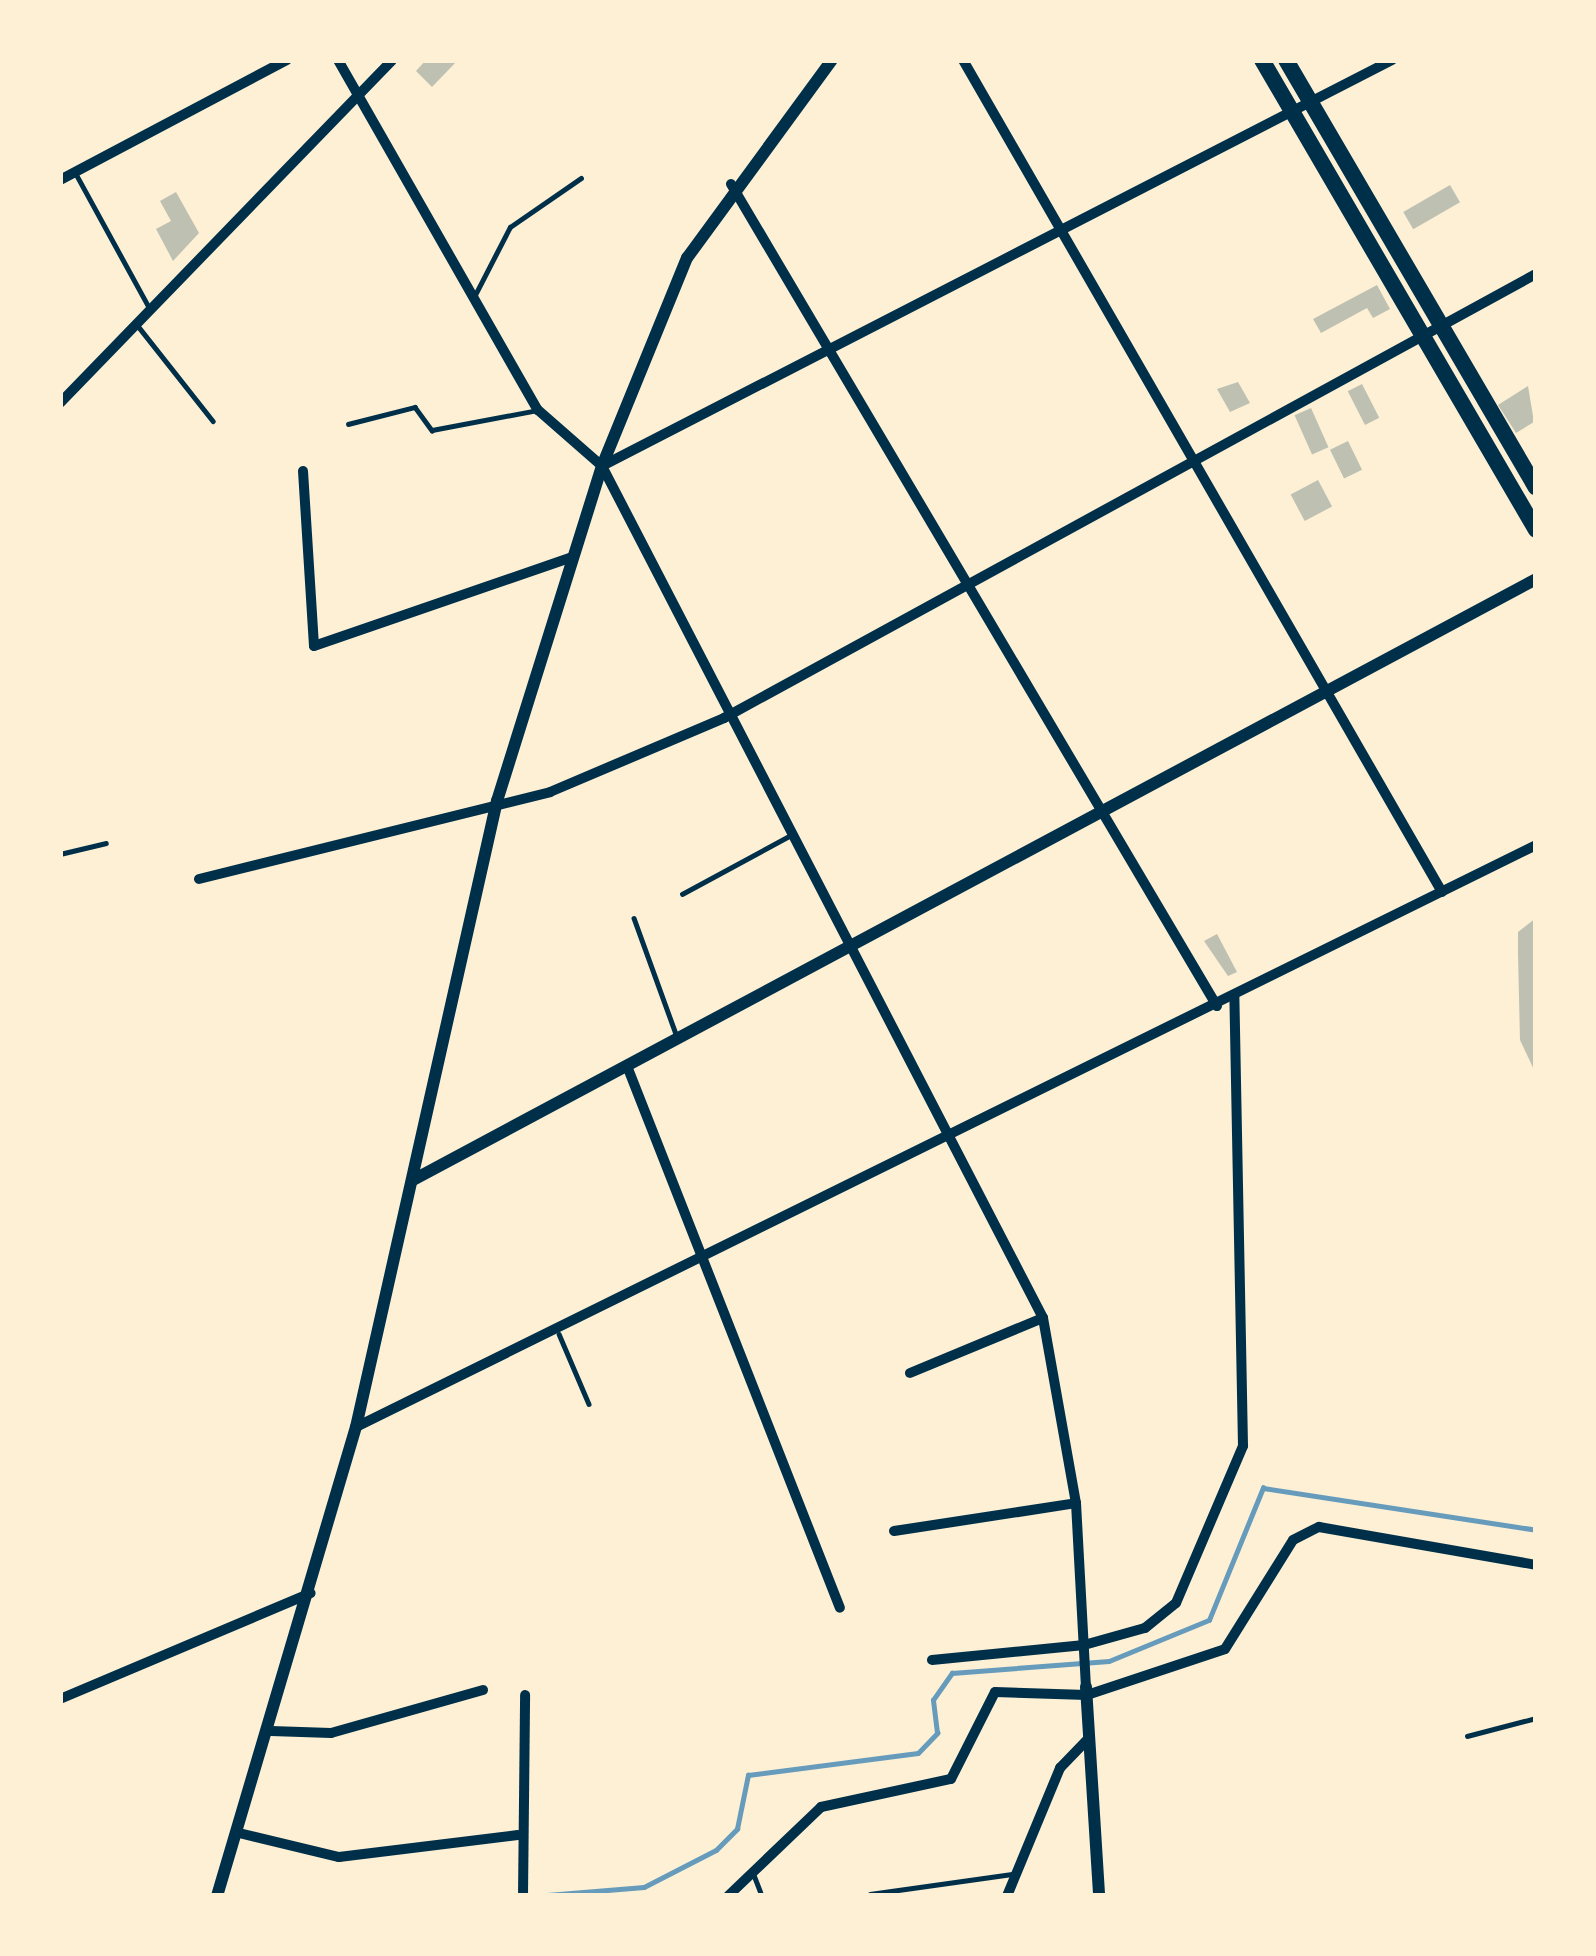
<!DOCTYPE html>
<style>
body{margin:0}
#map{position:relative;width:1596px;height:1956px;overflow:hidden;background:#fdf0d5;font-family:Montserrat,sans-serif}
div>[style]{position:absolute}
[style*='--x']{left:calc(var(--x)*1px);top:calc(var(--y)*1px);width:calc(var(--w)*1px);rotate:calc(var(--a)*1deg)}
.stream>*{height:4.5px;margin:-2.25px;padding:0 2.25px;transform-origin:2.25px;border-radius:2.25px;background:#669bbc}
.building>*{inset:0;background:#bec0b2;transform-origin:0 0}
.service>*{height:4.5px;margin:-2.25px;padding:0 2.25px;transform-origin:2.25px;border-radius:2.25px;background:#003049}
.minor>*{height:10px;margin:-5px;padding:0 5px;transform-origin:5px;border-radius:5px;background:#003049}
.tertiary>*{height:12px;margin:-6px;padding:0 6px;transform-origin:6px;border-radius:6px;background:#003049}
.trunk>*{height:16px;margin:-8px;padding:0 8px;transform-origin:8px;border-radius:8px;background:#003049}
span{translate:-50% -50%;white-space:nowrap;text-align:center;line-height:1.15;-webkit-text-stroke:9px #fdf0d5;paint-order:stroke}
.frame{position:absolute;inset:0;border:63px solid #fdf0d5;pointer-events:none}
</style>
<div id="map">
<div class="stream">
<i style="--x:535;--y:1896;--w:109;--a:-4.7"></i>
<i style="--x:644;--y:1887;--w:81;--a:-27.2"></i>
<i style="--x:716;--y:1850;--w:30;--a:-45"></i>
<i style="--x:737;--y:1829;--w:55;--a:-78.5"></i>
<i style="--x:748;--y:1775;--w:171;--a:-7.4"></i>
<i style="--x:918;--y:1753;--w:28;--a:-46"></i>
<i style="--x:937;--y:1733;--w:33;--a:-97"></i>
<i style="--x:933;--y:1700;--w:33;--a:-55"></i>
<i style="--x:952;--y:1673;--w:157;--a:-4.4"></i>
<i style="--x:1109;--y:1661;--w:108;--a:-22.3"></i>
<i style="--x:1209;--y:1620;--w:143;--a:-67.8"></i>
<i style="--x:1263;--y:1488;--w:276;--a:8.7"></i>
</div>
<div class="building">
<i style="clip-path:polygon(426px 60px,458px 60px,432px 87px,416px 71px)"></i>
<i style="left:1450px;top:185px;width:20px;height:54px;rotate:60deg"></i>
<i style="clip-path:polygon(176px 192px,199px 233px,173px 261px,156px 229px,171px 221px,160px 201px)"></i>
<i style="clip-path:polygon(1377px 285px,1390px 309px,1373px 318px,1367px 308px,1321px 333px,1313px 319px)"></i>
<i style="clip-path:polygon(1238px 382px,1250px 403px,1230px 412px,1217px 389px)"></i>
<i style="left:1362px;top:384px;width:38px;height:16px;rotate:63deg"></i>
<i style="clip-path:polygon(1528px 386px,1534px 422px,1516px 433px,1498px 405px)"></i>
<i style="left:1311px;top:408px;width:43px;height:18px;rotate:66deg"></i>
<i style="left:1348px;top:441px;width:32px;height:20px;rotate:64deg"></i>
<i style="left:1318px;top:480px;width:30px;height:31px;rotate:62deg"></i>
<i style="clip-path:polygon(1536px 918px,1536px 1074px,1520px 1040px,1518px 954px,1518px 932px)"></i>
<i style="clip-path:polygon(1217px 934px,1237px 972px,1228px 976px,1204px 941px)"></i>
</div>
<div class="service">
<i style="--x:75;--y:172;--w:154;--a:61.3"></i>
<i style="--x:475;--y:295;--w:76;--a:-62.8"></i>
<i style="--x:510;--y:227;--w:86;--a:-34.6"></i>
<i style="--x:138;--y:326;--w:121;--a:51.7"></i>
<i style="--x:348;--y:424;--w:69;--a:-14.2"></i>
<i style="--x:415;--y:407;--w:29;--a:54"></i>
<i style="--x:432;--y:430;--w:108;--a:-10.7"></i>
<i style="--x:60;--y:854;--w:47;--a:-13.4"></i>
<i style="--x:682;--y:894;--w:126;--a:-28.4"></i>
<i style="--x:634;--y:918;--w:127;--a:70.1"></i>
<i style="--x:559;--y:1334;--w:76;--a:66.8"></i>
<i style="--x:1467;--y:1736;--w:71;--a:-14.6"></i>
<i style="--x:754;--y:1875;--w:22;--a:69"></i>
<i style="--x:870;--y:1894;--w:143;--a:-8"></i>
</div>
<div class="minor">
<i style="--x:338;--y:60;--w:403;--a:60.3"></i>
<i style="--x:538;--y:410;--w:85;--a:41.2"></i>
<i style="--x:602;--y:466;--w:959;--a:62.63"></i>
<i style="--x:1043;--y:1318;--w:188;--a:79.9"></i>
<i style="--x:1076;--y:1503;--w:184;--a:86.9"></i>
<i style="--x:963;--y:60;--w:960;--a:60.07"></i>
<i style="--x:60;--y:180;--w:257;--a:-27.9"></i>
<i style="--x:731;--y:184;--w:955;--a:59.41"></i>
<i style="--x:60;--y:403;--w:477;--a:-45.9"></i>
<i style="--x:602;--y:466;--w:888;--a:-27.2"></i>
<i style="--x:303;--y:471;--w:175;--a:86.4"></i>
<i style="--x:314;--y:646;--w:274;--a:-19"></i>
<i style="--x:199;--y:879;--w:362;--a:-13.9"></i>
<i style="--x:550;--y:792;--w:189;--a:-23"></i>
<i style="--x:724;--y:718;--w:925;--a:-28.67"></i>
<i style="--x:627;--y:1066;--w:582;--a:68.55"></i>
<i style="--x:910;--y:1373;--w:144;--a:-22.5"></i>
<i style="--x:356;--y:1427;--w:1316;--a:-26.25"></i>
<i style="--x:894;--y:1531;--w:184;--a:-8.7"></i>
<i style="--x:932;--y:1660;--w:153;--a:-5.6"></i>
<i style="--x:1084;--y:1645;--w:63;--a:-15.6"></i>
<i style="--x:1145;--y:1628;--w:40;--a:-39"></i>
<i style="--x:1176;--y:1603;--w:171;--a:-66.9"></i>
<i style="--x:1243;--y:1446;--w:449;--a:-91.1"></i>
<i style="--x:60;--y:1699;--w:272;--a:-22.9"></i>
<i style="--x:271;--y:1731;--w:60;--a:1.9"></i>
<i style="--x:331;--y:1733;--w:158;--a:-15.8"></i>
<i style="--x:239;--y:1833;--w:103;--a:13.5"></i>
<i style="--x:339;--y:1857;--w:180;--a:-7"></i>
<i style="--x:523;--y:1896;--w:201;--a:-89.4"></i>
<i style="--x:728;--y:1896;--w:129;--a:-43.7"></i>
<i style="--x:821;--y:1807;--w:133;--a:-12.2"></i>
<i style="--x:951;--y:1779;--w:97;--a:-63.2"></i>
<i style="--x:995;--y:1692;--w:92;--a:1.9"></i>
<i style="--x:1087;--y:1695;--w:145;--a:-18.4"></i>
<i style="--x:1225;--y:1649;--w:128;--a:-58"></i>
<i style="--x:1293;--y:1540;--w:29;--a:-27"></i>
<i style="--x:1319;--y:1527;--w:220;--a:9.9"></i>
<i style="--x:1007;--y:1896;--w:139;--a:-67.5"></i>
<i style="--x:1060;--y:1768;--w:42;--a:-46"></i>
</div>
<div class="tertiary">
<i style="--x:413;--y:1180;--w:1274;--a:-28.15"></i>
<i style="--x:1086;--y:1687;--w:209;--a:86.4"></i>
<i style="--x:217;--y:1896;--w:489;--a:-73.5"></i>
<i style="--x:356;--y:1427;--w:642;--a:-77.31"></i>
<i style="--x:497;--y:801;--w:351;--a:-72.6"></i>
<i style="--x:602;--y:466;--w:225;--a:-67.8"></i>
<i style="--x:687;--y:258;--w:245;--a:-53.8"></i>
</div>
<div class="trunk">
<i style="--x:1262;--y:60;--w:544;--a:59.76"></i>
<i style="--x:1286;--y:60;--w:495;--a:59.7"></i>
</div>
<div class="frame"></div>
</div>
